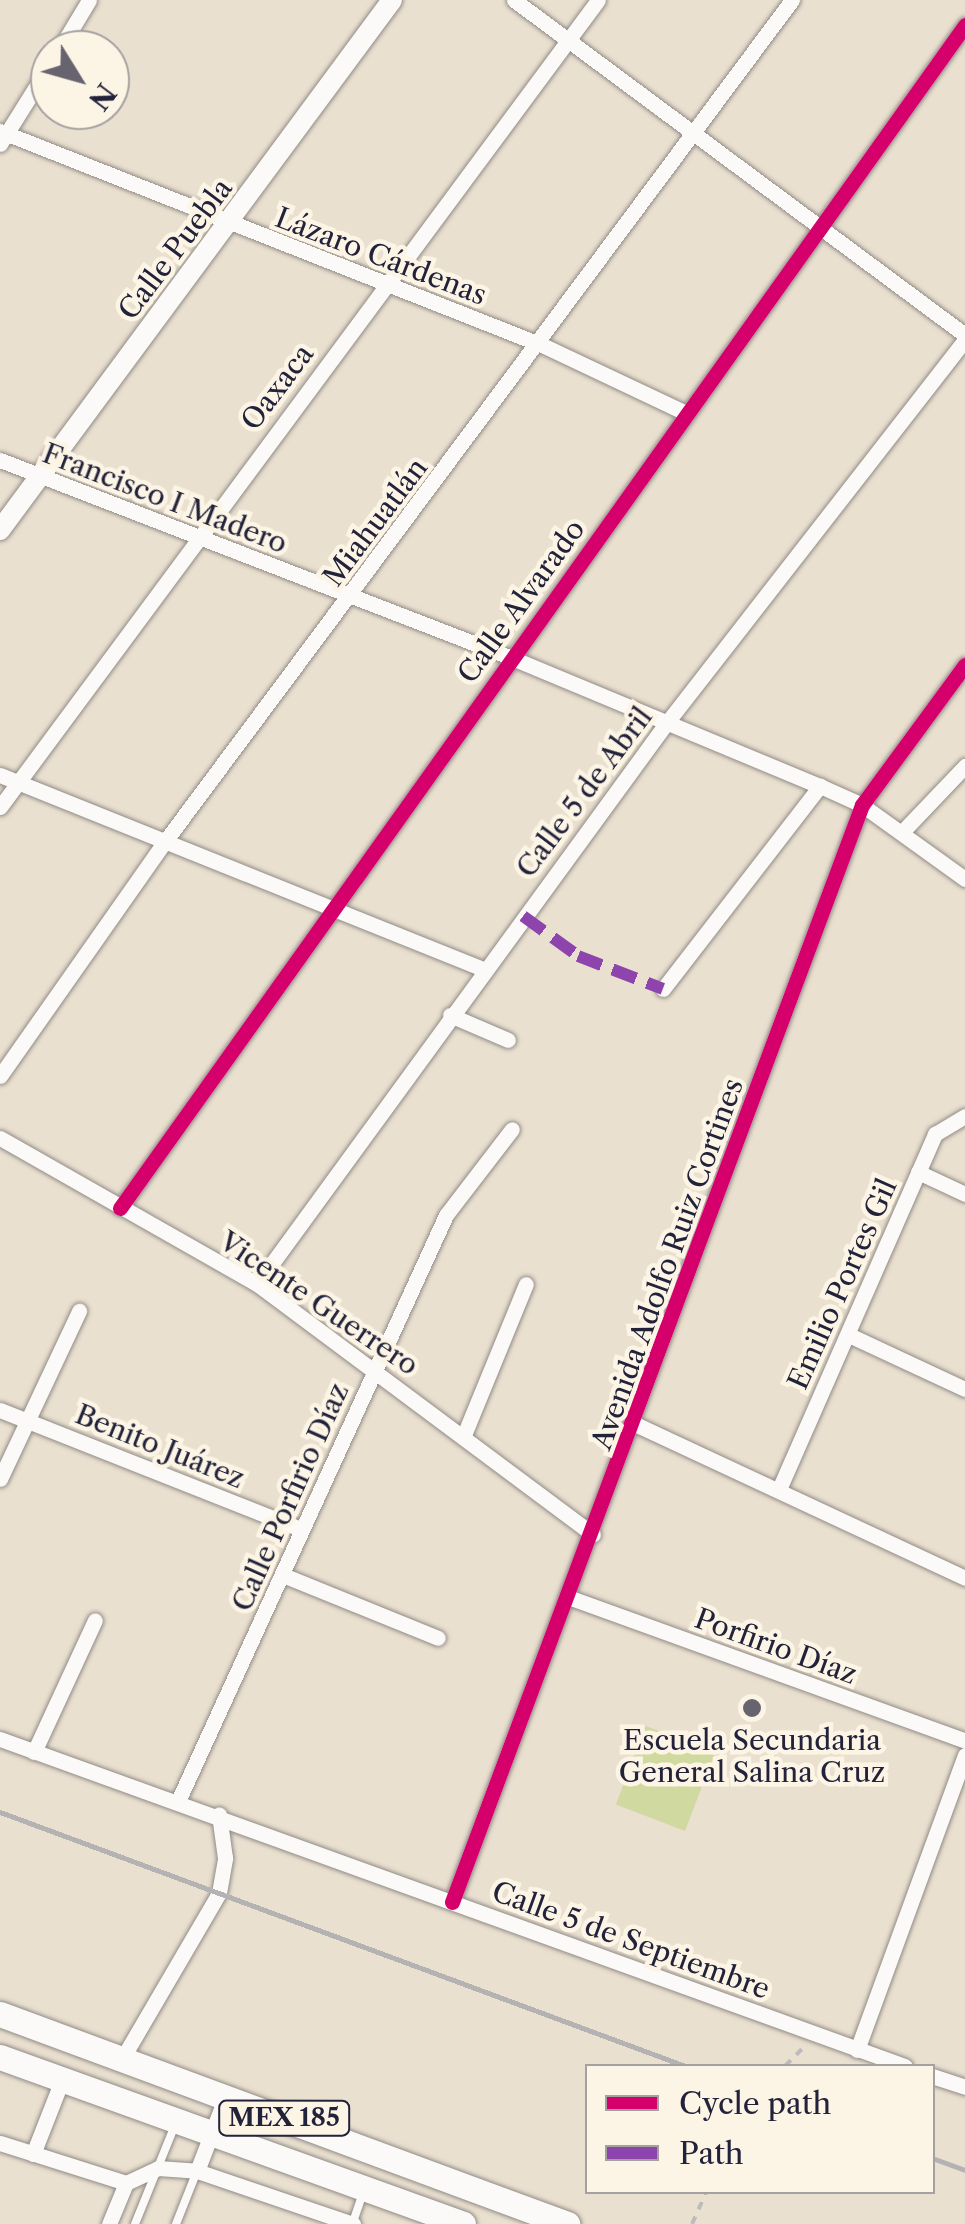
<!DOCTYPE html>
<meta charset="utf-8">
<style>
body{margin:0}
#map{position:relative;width:965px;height:2224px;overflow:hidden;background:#eae0d0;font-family:"Libre Caslon Text",serif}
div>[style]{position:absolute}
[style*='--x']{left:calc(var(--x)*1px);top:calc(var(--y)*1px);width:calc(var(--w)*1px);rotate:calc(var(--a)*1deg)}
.green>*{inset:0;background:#d0d9a0;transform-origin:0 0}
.path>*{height:4px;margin-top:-2px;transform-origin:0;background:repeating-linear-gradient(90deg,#bdbbbb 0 8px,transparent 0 16px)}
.roads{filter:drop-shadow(0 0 2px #908b86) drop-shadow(0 0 2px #908b86)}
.service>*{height:8px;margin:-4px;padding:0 4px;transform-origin:4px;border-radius:4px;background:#fcfaf8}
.minor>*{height:15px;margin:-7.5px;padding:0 7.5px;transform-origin:7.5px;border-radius:7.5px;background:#fcfaf8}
.tertiary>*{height:20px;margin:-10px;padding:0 10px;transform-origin:10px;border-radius:10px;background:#fcfaf8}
.primary>*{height:25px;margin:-12.5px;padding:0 12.5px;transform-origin:12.5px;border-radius:12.5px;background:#fcfaf8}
.rail>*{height:5px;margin:-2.5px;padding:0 2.5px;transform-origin:2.5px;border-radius:2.5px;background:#b4b2b3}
.quiet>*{height:12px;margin-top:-6px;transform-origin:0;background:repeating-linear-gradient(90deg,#8e44ad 0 25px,transparent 0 37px)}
.cycleway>*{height:15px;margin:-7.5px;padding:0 7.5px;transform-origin:7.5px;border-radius:7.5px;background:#d6006c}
.dots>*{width:28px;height:28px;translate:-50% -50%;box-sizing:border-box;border:5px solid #fcf5e5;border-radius:50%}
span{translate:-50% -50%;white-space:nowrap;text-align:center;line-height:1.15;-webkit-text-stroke:9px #fcf5e5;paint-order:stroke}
.shield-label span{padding:2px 8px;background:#fcf5e5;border:2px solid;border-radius:8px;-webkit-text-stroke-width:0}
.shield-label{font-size:25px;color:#22223b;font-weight:700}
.street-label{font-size:28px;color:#22223b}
.poi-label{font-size:28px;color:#22223b}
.legend{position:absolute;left:585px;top:2064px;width:350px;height:130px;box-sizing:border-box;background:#fcf5e5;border:2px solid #a5a1a1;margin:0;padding:12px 18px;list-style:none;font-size:30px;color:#22223b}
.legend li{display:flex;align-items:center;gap:20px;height:50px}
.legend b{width:50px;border:2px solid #a5a1a1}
.north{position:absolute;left:30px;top:30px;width:100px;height:100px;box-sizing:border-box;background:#fcf5e5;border:2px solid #a5a1a1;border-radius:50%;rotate:127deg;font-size:28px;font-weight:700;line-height:40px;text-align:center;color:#22223b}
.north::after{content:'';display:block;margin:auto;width:35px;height:45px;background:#68646f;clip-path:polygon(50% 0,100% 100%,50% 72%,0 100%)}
</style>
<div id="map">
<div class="green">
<i style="left:646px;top:1726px;width:74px;height:84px;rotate:21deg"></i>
</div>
<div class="path">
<i style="--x:785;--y:2066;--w:30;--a:-45"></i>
<i style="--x:692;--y:2224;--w:35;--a:-66"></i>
</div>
<div class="roads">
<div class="service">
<i style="--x:353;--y:2222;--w:31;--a:-71"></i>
<i style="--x:135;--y:2224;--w:107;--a:-68"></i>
<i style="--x:176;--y:2224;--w:57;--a:-68.4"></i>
</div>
<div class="minor">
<i style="--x:514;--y:0;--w:562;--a:36.6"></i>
<i style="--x:59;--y:50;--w:58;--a:-59"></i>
<i style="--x:0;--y:131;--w:583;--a:21.55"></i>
<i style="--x:542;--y:345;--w:159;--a:25.3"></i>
<i style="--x:0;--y:144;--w:94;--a:-58"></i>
<i style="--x:0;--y:460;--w:549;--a:21.14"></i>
<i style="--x:512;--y:658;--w:334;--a:22.6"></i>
<i style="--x:820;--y:786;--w:46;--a:24.3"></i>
<i style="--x:862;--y:805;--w:127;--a:35.7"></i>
<i style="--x:0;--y:775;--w:521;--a:21.88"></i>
<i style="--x:0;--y:807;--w:1004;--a:-53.46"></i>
<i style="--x:903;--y:831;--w:90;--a:-46.4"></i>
<i style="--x:663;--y:989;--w:257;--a:-52.3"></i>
<i style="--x:450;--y:1015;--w:63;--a:23.3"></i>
<i style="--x:0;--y:1076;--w:289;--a:-54.9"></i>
<i style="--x:166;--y:840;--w:1048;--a:-53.31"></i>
<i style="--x:0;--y:1138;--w:296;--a:29.6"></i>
<i style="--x:257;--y:1284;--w:419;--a:36.7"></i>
<i style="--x:918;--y:1172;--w:52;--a:25.1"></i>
<i style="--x:120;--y:1208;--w:1454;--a:-54.46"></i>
<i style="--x:257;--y:1284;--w:692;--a:-53.88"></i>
<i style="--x:665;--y:725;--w:489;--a:-52.1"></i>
<i style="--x:849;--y:1335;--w:128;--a:25"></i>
<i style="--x:0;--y:1410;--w:324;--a:21.6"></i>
<i style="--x:635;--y:1424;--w:364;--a:25"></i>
<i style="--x:464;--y:1435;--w:163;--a:-67.7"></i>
<i style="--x:0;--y:1479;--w:186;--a:-64.8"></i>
<i style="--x:780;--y:1487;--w:386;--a:-66.3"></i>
<i style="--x:935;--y:1134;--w:35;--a:-31"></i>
<i style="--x:283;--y:1575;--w:167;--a:22.1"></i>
<i style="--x:571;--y:1598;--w:419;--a:19.9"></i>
<i style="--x:0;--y:1739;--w:962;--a:19.87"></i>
<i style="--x:34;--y:1752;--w:145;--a:-65.2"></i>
<i style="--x:179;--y:1799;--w:642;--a:-65.43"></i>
<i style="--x:446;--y:1215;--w:108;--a:-52.5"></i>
<i style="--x:452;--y:1902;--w:1171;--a:-69.51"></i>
<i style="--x:862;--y:805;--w:174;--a:-53.7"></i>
<i style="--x:857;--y:2050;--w:314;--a:-69.9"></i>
<i style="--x:122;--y:2059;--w:192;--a:-59.7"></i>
<i style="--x:219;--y:1893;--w:36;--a:-80"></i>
<i style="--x:225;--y:1858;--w:44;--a:-97.8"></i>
<i style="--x:932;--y:2076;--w:35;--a:18"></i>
<i style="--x:0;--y:2143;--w:132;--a:17.6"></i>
<i style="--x:33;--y:2154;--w:79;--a:-68.6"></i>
<i style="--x:197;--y:2171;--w:165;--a:18.8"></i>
<i style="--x:109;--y:2224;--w:44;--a:-67.5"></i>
<i style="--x:126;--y:2183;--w:35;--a:-25"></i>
<i style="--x:158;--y:2168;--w:39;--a:4"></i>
<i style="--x:197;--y:2171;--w:80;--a:-68.9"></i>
</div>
<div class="tertiary">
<i style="--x:0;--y:530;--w:659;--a:-53.51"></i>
</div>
<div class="primary">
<i style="--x:0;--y:2014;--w:605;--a:20.32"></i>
<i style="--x:0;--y:2057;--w:492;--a:19.8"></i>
</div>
</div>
<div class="rail">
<i style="--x:0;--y:1812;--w:731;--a:20.34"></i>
<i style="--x:932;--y:2158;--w:35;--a:20"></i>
</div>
<div class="quiet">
<i style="--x:523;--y:916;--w:68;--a:36"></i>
<i style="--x:578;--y:956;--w:91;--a:21.2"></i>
</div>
<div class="cycleway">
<i style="--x:120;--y:1208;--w:1454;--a:-54.46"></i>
<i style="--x:452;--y:1902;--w:1171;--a:-69.51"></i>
<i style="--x:862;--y:805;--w:174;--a:-53.7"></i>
</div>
<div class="dots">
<i style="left:752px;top:1708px;background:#68646f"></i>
</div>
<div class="shield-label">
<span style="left:284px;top:2118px">MEX 185</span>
</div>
<div class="street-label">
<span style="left:175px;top:249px;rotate:-53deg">Calle Puebla</span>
<span style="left:381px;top:256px;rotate:21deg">Lázaro Cárdenas</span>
<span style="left:277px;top:387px;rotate:-53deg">Oaxaca</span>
<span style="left:165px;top:498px;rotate:21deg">Francisco I Madero</span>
<span style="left:375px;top:522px;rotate:-53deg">Miahuatlán</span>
<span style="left:521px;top:601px;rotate:-54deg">Calle Alvarado</span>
<span style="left:584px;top:792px;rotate:-53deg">Calle 5 de Abril</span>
<span style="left:667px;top:1264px;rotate:-70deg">Avenida Adolfo Ruiz Cortines</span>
<span style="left:842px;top:1284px;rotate:-66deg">Emilio Portes Gil</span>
<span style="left:319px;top:1303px;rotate:34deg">Vicente Guerrero</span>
<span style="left:160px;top:1446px;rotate:22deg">Benito Juárez</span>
<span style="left:290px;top:1497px;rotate:-66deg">Calle Porfirio Díaz</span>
<span style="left:776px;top:1646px;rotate:20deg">Porfirio Díaz</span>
<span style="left:631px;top:1940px;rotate:20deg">Calle 5 de Septiembre</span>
</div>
<div class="poi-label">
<span style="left:752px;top:1756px">Escuela Secundaria<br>General Salina Cruz</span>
</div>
<ul class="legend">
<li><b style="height:12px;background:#d6006c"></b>Cycle path</li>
<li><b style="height:12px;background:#8e44ad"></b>Path</li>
</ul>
<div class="north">N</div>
</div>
